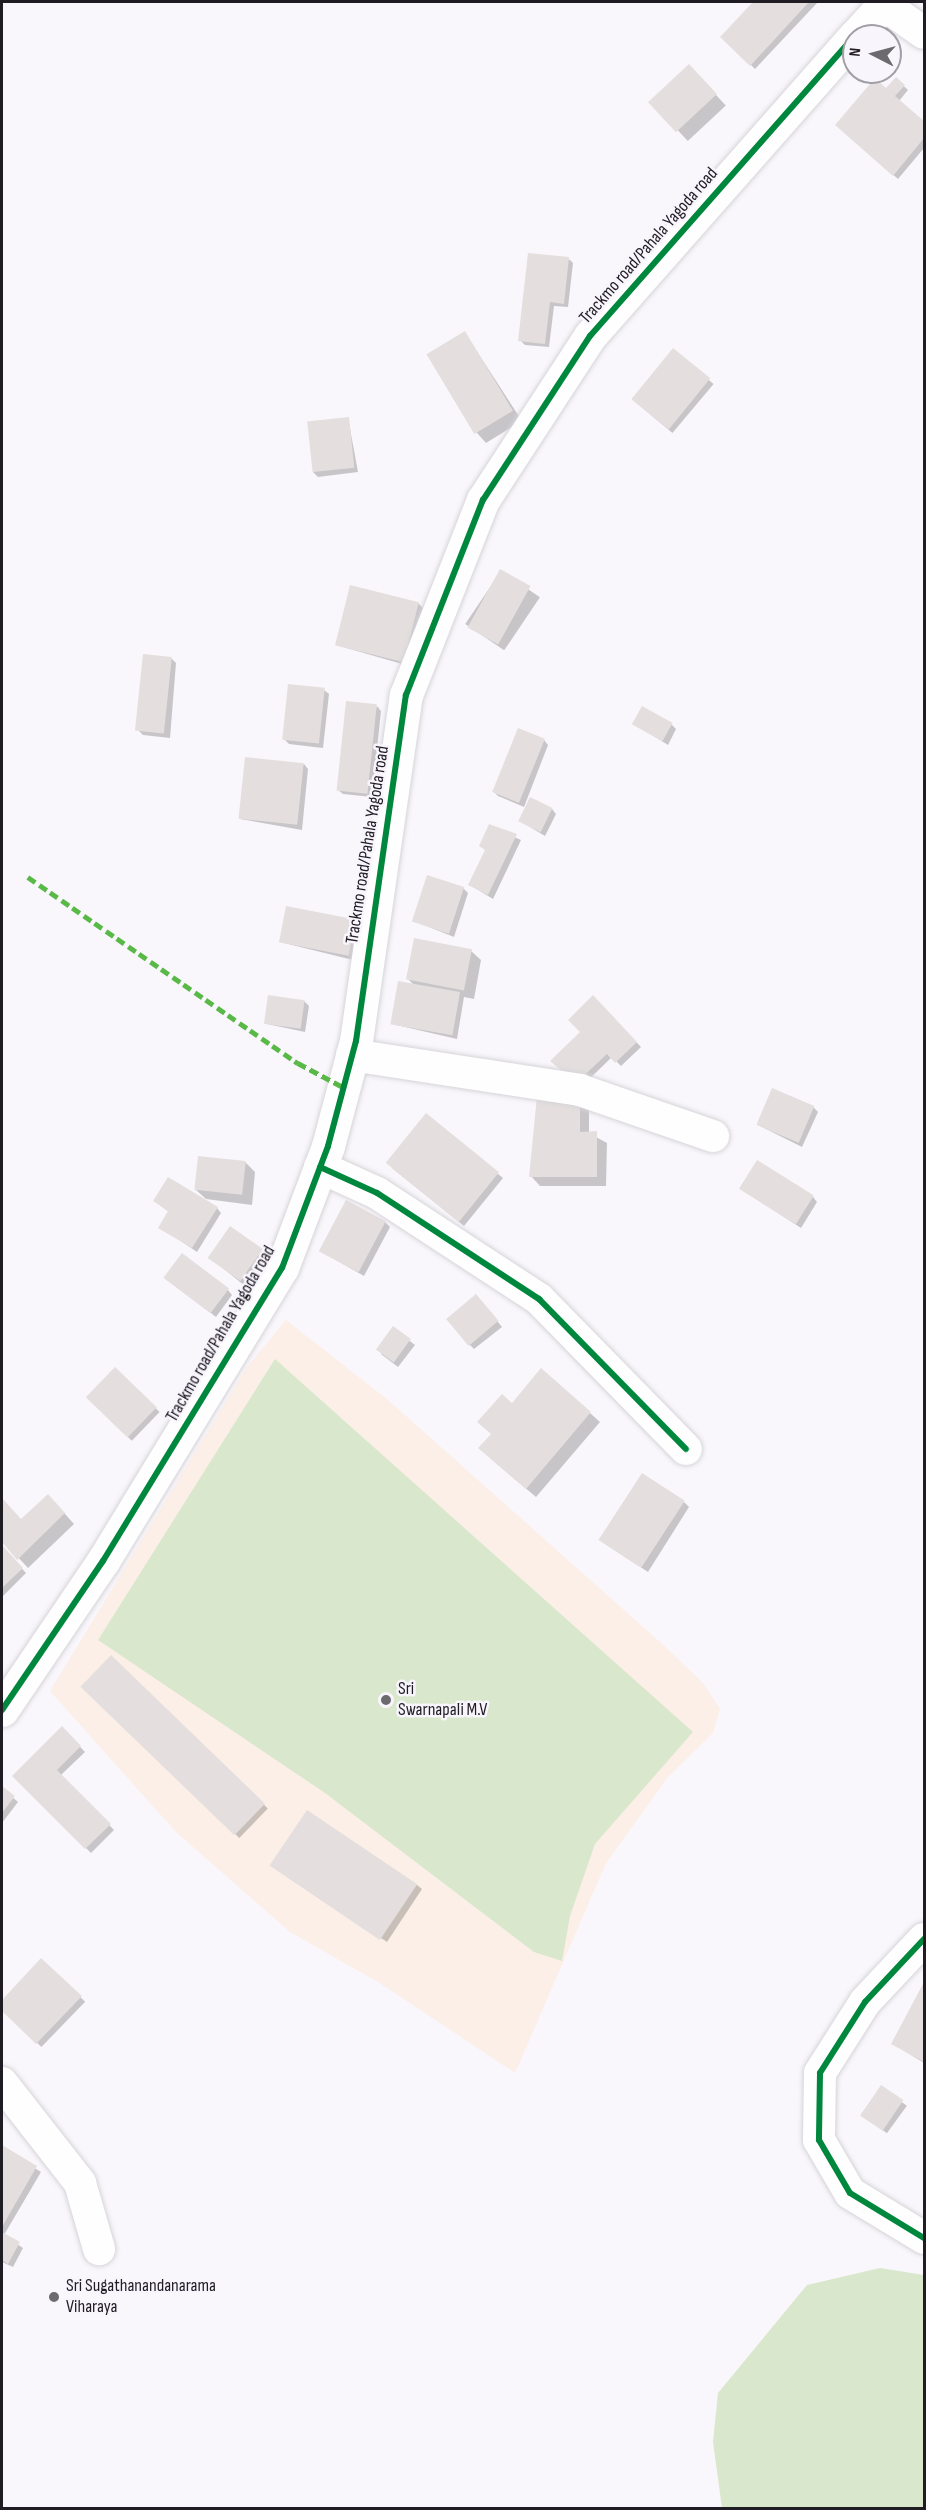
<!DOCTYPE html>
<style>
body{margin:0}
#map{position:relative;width:926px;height:2510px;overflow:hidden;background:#f9f7fb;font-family:"Sofia Sans Condensed",sans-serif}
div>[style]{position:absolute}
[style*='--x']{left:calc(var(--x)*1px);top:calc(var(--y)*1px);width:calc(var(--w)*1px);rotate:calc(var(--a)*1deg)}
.commercial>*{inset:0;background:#fbefe8}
.green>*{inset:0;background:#d9e8cc}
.shadow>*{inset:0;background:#0003;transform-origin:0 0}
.building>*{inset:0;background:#e4dfde;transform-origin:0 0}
.roads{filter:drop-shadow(0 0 2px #d6d4d9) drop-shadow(0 0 2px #d6d4d9)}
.minor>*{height:32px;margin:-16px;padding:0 16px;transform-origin:16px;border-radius:16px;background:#fefefe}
.tertiary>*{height:33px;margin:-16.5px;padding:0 16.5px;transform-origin:16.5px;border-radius:16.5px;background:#fefefe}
.quiet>*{height:4.5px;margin-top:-2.25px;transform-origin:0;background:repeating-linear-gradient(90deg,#58b947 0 9px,transparent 0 13.5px)}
.cycleway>*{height:6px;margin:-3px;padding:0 3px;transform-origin:3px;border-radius:3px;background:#00873e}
.dots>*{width:16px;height:16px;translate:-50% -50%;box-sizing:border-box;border:3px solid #f9f5fd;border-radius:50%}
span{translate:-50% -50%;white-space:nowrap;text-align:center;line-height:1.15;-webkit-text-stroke:5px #f9f5fd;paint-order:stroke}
.street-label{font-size:18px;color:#201c24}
.poi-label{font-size:18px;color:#201c24}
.left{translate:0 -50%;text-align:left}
.frame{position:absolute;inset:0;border:3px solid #201c24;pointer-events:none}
.north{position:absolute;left:842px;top:24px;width:60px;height:60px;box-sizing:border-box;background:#f9f5fd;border:2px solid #a29ea6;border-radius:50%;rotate:276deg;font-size:16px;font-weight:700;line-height:24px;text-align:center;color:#201c24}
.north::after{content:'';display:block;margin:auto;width:21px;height:27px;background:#6c696f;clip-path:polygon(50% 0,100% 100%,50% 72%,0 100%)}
</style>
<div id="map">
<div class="commercial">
<i style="clip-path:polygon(286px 1320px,388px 1400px,660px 1642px,702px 1682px,720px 1709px,713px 1733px,668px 1777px,606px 1863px,515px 2073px,378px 1982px,290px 1932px,176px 1832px,50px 1691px,247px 1367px)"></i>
</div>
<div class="green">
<i style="clip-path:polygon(275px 1359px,693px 1732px,595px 1844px,570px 1916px,562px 1961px,534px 1952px,325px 1793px,98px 1640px)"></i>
<i style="clip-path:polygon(880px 2268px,924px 2275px,924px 2508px,722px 2508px,713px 2442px,718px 2393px,807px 2285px)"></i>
</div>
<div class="shadow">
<i style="clip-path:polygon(755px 2px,818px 2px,755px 69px,722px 37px)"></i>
<i style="left:689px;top:66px;width:54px;height:52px;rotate:47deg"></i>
<i style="clip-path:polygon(896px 79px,908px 90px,899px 101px,924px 123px,924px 148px,898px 179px,842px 130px)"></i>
<i style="clip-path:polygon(569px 259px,573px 263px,568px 307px,554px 306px,549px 347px,525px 345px,520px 340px)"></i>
<i style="clip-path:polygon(465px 333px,522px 421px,486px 443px,477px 433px)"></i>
<i style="left:673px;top:350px;width:53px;height:64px;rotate:40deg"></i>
<i style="clip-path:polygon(348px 418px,358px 472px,318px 477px,313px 472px)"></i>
<i style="left:501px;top:571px;width:47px;height:64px;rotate:34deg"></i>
<i style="clip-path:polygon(418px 603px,423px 608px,409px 666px,336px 645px)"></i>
<i style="clip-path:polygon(171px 658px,176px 663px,170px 738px,143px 735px,139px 731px)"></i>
<i style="clip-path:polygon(324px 690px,329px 694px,323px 748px,289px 744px,285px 740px)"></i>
<i style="clip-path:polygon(377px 706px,381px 711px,372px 797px,343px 794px,338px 790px)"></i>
<i style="clip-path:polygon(633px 723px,672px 725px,676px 729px,668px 745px)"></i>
<i style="clip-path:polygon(544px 740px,548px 745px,524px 807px,498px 796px,494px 792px)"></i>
<i style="clip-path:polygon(304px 764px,308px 769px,302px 830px,240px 819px)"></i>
<i style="clip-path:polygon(552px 809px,556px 814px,545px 836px,520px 821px)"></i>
<i style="clip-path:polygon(490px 826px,521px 840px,493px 899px,470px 885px,486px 851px)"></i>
<i style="clip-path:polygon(463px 888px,468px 893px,454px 937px,414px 921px)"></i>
<i style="clip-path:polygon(355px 921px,360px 925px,353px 960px,280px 942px)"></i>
<i style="clip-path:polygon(471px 951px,481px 960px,474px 999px,464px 997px,457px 1039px,392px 1024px,414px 985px,408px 979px)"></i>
<i style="clip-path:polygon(593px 997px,641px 1047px,621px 1066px,612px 1057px,581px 1087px)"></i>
<i style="clip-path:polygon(304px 1001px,309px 1006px,305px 1032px,267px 1024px)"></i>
<i style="clip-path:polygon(538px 1097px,589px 1107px,589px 1133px,607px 1143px,606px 1186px,540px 1186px,531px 1176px)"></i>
<i style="clip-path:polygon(813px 1107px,818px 1112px,802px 1147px,758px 1125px)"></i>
<i style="clip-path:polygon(245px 1162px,255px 1172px,252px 1205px,206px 1199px,196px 1190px)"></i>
<i style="clip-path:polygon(392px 1168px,498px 1174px,503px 1178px,464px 1226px)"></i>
<i style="clip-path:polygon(741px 1189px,813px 1197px,817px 1202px,801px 1228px)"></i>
<i style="clip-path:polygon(155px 1201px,217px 1208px,221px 1213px,197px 1252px,160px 1227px,169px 1212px)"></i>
<i style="clip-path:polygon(385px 1222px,390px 1227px,364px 1276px,320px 1251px)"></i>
<i style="clip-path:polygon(262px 1251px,271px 1260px,250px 1290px,209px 1257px)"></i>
<i style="clip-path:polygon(170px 1281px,228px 1290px,232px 1295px,216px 1317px)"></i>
<i style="clip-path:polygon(481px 1301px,502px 1327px,474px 1349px,470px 1345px)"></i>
<i style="clip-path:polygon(393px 1328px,415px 1345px,398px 1367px,381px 1354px)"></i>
<i style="left:115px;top:1369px;width:62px;height:40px;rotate:44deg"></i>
<i style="clip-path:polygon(512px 1405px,590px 1413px,600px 1422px,536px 1497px,490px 1458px,492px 1435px)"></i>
<i style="clip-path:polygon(2px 1499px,22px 1521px,58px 1506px,74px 1524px,28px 1568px,2px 1540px)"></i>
<i style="clip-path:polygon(684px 1502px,689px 1507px,648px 1572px,607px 1545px)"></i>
<i style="clip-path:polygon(2px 1547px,26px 1573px,2px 1597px)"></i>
<i style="left:111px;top:1657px;width:218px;height:41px;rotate:44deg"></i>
<i style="clip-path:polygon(62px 1728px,85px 1752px,61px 1775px,114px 1830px,91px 1853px,14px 1776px)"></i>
<i style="clip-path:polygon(2px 1788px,18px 1802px,2px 1823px)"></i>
<i style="clip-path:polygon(278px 1870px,417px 1885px,422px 1889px,387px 1942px)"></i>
<i style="left:42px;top:1960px;width:60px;height:63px;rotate:44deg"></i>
<i style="clip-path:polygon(924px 1986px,924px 2063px,893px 2044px)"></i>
<i style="left:881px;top:2087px;width:32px;height:34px;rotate:36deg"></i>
<i style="clip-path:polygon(2px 2147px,41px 2172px,4px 2235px,23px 2248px,13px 2267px,2px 2262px)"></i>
</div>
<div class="building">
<i style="clip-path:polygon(753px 2px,809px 2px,750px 66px,720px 37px)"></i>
<i style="left:689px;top:64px;width:41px;height:56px;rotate:47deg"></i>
<i style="clip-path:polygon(896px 77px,905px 85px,895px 96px,924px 121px,924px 138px,893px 176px,835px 125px,875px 78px,886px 88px)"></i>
<i style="clip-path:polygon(528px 253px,569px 257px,564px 304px,550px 302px,545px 344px,518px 341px)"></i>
<i style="left:465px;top:331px;width:93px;height:45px;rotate:59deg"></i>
<i style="left:673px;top:348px;width:48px;height:66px;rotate:39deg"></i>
<i style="left:349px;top:417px;width:51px;height:42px;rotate:84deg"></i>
<i style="left:500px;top:569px;width:35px;height:67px;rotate:29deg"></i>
<i style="left:350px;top:585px;width:71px;height:62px;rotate:14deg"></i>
<i style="left:143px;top:654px;width:29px;height:77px;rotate:6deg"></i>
<i style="left:288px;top:684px;width:37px;height:56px;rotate:6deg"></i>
<i style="left:346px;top:701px;width:31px;height:90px;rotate:6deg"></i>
<i style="left:642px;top:706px;width:35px;height:21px;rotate:29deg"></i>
<i style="left:518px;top:728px;width:29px;height:69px;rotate:22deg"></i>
<i style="left:245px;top:757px;width:59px;height:62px;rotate:6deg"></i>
<i style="left:530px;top:797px;width:25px;height:27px;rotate:26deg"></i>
<i style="clip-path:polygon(489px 824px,517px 834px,488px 895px,468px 885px,485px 850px,479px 846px)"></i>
<i style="left:427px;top:875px;width:39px;height:49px;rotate:18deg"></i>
<i style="left:286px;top:906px;width:71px;height:37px;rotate:11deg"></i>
<i style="left:414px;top:938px;width:59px;height:42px;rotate:11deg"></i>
<i style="left:398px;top:981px;width:63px;height:44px;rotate:10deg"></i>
<i style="left:268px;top:995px;width:37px;height:29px;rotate:8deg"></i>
<i style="clip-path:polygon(593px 995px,637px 1042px,615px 1063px,607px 1054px,576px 1083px,550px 1061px,580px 1032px,568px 1020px)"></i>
<i style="left:772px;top:1088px;width:46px;height:40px;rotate:23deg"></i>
<i style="clip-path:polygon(580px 1095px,580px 1132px,597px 1131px,597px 1177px,529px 1177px,537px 1096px)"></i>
<i style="left:426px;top:1113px;width:94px;height:64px;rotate:39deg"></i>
<i style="left:198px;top:1156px;width:48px;height:34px;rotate:6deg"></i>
<i style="left:757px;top:1160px;width:67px;height:34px;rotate:32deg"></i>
<i style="clip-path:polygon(168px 1177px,218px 1207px,192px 1248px,158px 1228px,168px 1211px,153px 1201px)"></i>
<i style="left:346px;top:1200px;width:45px;height:58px;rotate:28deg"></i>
<i style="left:230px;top:1226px;width:40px;height:39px;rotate:35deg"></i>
<i style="left:182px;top:1253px;width:59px;height:31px;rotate:37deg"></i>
<i style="left:476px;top:1294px;width:35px;height:39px;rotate:50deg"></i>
<i style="left:393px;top:1326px;width:22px;height:29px;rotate:36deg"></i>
<i style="left:115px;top:1367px;width:58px;height:42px;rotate:44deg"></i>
<i style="clip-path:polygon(541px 1368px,591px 1412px,526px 1489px,478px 1448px,491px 1434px,477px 1422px,502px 1394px,512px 1403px)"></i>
<i style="left:642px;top:1473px;width:51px;height:80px;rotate:33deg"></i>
<i style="clip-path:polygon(48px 1494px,65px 1513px,17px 1560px,2px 1542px,2px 1498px,21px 1519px)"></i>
<i style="clip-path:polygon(2px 1545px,23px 1568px,2px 1588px)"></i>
<i style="left:111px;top:1655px;width:214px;height:44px;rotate:44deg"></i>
<i style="clip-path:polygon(62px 1726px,81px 1746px,57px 1770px,111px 1824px,85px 1849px,12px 1776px)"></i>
<i style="clip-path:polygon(2px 1786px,15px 1796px,2px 1813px)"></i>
<i style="left:307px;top:1810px;width:133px;height:67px;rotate:34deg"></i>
<i style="clip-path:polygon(41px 1958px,82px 1996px,36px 2044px,2px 2011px,2px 2000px)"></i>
<i style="clip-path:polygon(924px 1982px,924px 2062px,891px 2044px)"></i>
<i style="left:881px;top:2085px;width:27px;height:37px;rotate:34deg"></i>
<i style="clip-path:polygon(2px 2145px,37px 2166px,2px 2227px)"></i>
<i style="clip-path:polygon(2px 2232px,20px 2242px,8px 2264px,2px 2260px)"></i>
</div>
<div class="roads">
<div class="minor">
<i style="--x:883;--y:4;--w:50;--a:35.3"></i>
<i style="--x:352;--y:1055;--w:231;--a:8.7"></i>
<i style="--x:580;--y:1090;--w:141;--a:19.1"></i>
<i style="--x:320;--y:1167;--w:63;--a:24.5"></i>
<i style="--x:377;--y:1193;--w:194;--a:33.2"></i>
<i style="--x:539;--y:1299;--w:210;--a:45.6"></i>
<i style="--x:924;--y:1939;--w:86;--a:133.1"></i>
<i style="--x:865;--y:2002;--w:84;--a:122.4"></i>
<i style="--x:820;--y:2073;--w:67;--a:90.9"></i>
<i style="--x:819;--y:2140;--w:61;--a:59.7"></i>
<i style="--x:850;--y:2193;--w:87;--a:31.3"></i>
<i style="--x:2;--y:2083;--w:127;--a:52"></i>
<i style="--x:80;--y:2183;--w:69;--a:73.9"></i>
</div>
<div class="tertiary">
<i style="--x:855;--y:36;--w:46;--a:-47.6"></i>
<i style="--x:2;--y:1710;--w:180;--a:-55.9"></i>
<i style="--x:103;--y:1561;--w:343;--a:-58.6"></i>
<i style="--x:282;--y:1268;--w:130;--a:-69.3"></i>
<i style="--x:328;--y:1146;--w:109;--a:-75.1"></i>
<i style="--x:356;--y:1041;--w:350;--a:-81.8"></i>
<i style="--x:406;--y:695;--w:210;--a:-68.5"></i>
<i style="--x:483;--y:500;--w:196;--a:-56.9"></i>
<i style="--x:590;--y:336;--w:399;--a:-48.6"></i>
</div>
</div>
<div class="quiet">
<i style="--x:28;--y:877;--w:328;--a:34.6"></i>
<i style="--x:298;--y:1063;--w:51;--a:28.1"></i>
</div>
<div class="cycleway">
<i style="--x:320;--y:1167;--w:63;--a:24.5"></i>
<i style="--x:377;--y:1193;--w:194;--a:33.2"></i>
<i style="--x:539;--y:1299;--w:210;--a:45.6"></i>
<i style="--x:2;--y:1710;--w:180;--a:-55.9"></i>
<i style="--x:103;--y:1561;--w:343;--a:-58.6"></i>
<i style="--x:282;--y:1268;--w:130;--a:-69.3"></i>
<i style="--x:328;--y:1146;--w:109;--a:-75.1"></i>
<i style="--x:356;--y:1041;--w:350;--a:-81.8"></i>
<i style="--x:406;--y:695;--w:210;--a:-68.5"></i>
<i style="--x:483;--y:500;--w:196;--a:-56.9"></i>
<i style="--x:590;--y:336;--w:399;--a:-48.6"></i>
<i style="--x:924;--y:1939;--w:86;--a:133.1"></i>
<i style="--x:865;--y:2002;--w:84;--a:122.4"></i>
<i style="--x:820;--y:2073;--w:67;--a:90.9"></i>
<i style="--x:819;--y:2140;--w:61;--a:59.7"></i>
<i style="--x:850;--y:2193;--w:87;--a:31.3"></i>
</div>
<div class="dots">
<i style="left:386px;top:1700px;background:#6c696f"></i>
<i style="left:54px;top:2297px;background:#6c696f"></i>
</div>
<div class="street-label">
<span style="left:649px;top:246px;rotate:-49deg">Trackmo road/Pahala Yagoda road</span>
<span style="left:368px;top:845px;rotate:-81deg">Trackmo road/Pahala Yagoda road</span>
<span style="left:221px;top:1334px;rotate:-60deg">Trackmo road/Pahala Yagoda road</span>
</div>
<div class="poi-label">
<span class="left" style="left:398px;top:1700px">Sri<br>Swarnapali M.V</span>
<span class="left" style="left:66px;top:2297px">Sri Sugathanandanarama<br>Viharaya</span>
</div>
<div class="frame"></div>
<div class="north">N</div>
</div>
